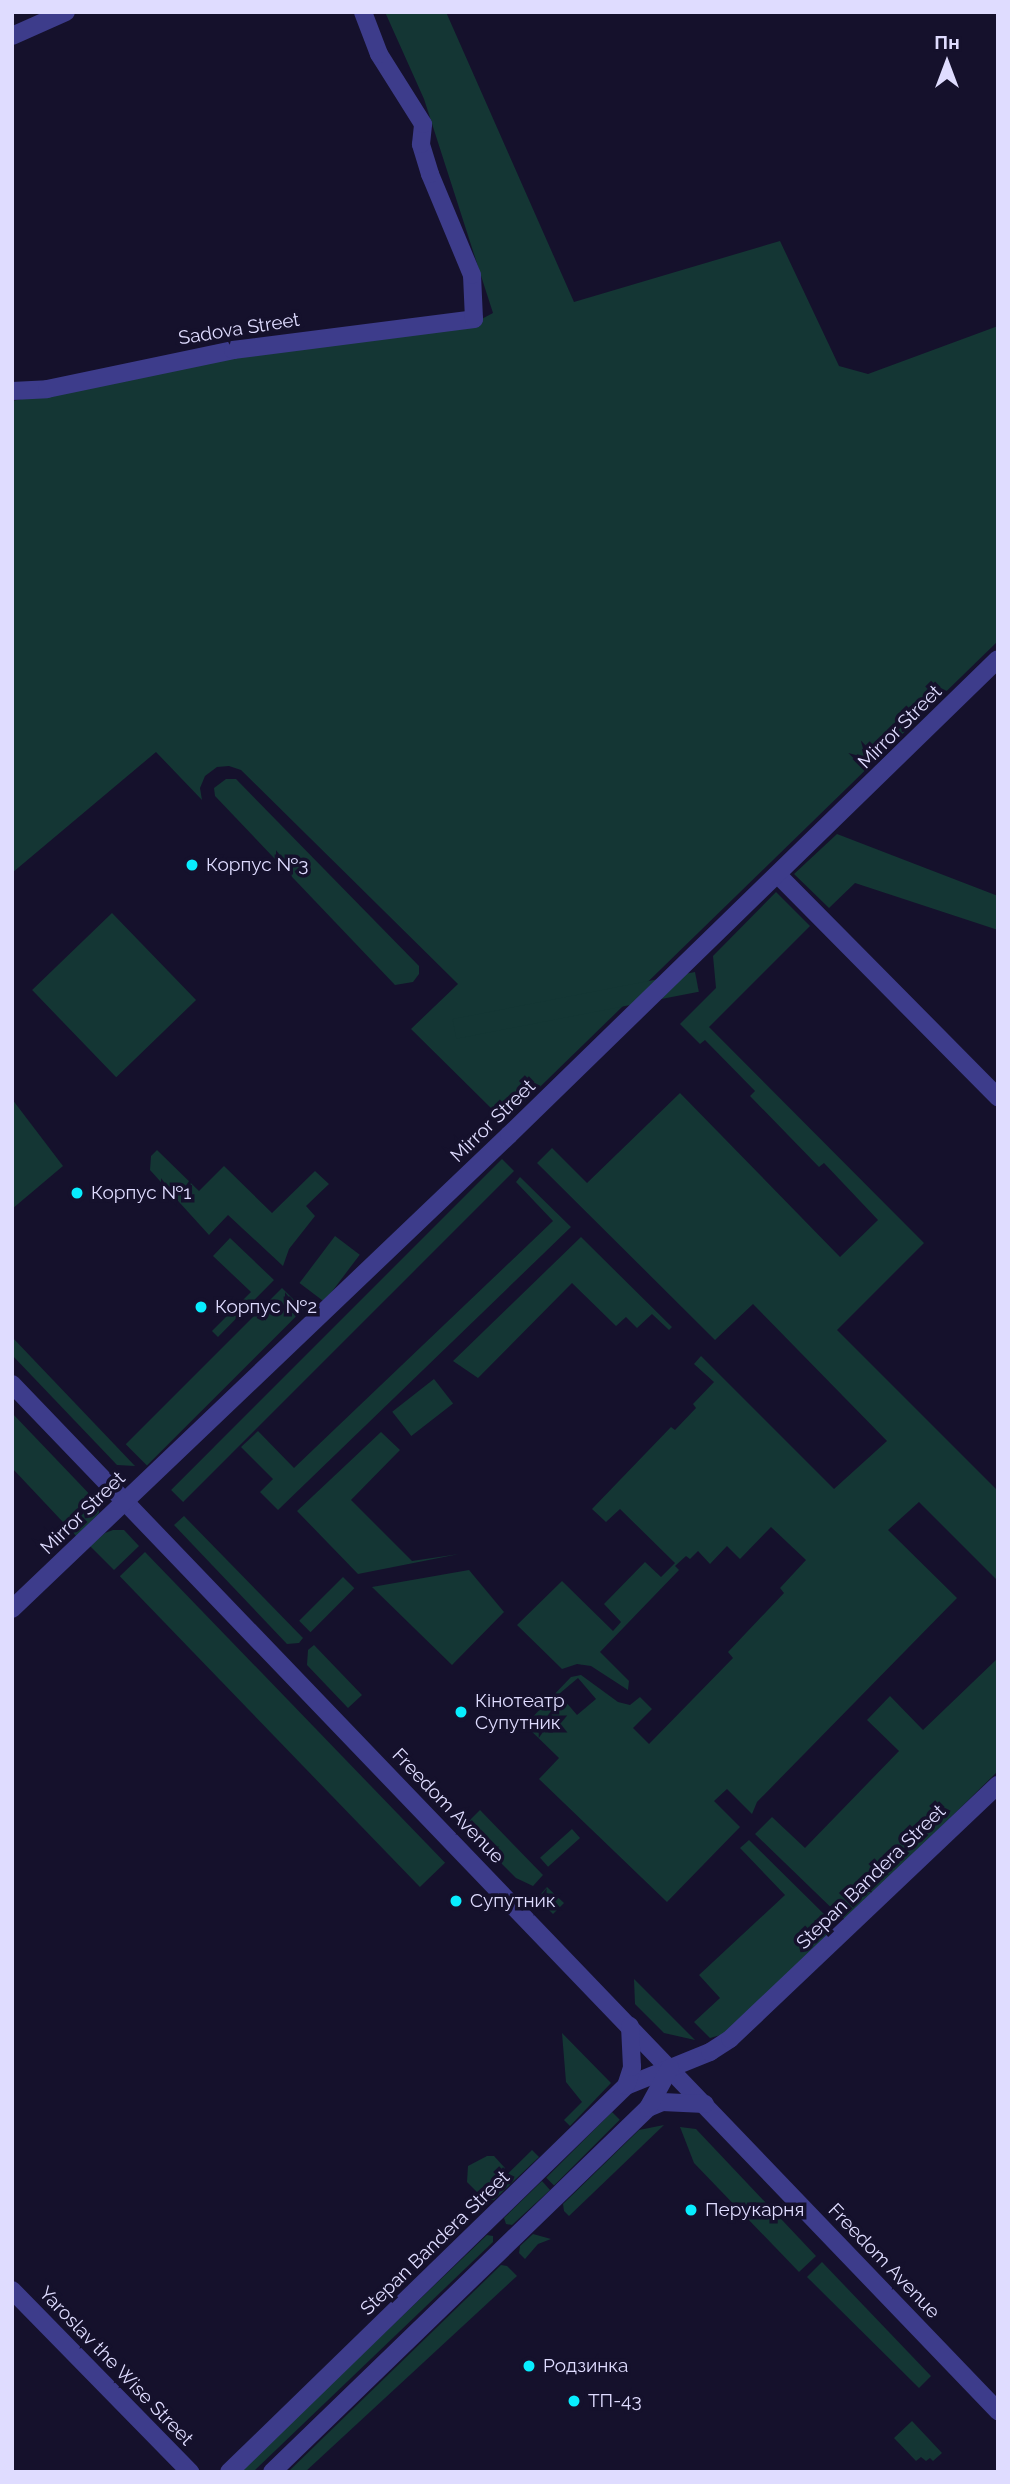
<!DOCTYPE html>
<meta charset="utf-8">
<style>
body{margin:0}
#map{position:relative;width:1010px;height:2484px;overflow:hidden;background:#15112c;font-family:Raleway,sans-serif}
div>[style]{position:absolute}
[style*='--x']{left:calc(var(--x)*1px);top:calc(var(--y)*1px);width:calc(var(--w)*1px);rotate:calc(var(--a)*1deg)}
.green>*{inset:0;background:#143634;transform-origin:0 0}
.minor>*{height:18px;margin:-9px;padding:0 9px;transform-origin:9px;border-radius:9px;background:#3d3c8b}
.dots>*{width:19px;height:19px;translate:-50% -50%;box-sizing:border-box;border:4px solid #15112c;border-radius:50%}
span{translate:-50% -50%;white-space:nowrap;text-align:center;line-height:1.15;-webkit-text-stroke:7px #15112c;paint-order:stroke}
.street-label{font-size:19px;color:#dfdcff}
.poi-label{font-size:19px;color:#dfdcff}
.left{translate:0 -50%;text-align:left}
.frame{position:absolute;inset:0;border:14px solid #dfdcff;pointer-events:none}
.north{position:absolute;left:912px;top:28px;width:70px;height:70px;-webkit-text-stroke:5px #15112c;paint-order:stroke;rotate:0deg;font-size:19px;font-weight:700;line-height:28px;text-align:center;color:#dfdcff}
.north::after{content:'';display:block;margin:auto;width:24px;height:32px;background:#dfdcff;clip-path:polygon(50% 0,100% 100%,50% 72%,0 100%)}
</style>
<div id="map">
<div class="green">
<i style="clip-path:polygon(385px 12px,446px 12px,574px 302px,780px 241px,839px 366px,868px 374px,998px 326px,998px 641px,508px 1118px,498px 1115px,411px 1029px,458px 984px,241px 770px,229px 766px,217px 767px,205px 776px,200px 788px,202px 800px,156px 752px,12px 873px,12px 401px,235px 356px,474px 323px,493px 313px,424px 99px)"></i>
<i style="clip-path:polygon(226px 779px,236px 779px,419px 966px,419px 974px,413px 982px,395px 985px,215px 796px,214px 788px)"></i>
<i style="clip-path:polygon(837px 834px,998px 896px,998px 930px,855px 883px,829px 908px,794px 874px)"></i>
<i style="clip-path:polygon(evenodd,776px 892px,810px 926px,709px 1027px,924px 1243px,837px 1330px,998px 1491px,998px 1581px,919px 1502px,888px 1530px,957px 1598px,757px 1802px,752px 1814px,727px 1789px,714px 1801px,740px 1827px,667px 1902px,539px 1779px,559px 1758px,525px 1725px,571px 1677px,581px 1675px,618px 1702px,630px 1705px,640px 1697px,652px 1709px,633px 1728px,649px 1744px,733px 1658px,728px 1652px,784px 1593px,780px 1588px,806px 1560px,771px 1527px,740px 1559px,727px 1546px,710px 1564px,698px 1551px,690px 1559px,686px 1556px,675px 1566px,679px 1570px,600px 1652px,629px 1681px,628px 1690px,591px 1666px,577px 1664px,562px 1669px,517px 1625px,562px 1581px,613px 1631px,621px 1622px,604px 1604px,645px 1562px,661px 1577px,675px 1563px,620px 1509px,606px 1522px,592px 1509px,671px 1427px,675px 1430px,696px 1408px,693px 1404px,714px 1382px,694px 1364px,701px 1356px,834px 1489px,887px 1441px,753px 1304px,715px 1340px,537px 1163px,552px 1148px,587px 1183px,680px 1093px,840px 1257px,878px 1220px,824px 1163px,819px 1167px,750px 1096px,755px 1091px,705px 1040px,700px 1044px,680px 1024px,716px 988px,713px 956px,776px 892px,578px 1678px,596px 1699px,577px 1715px,559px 1694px,578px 1678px)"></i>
<i style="left:112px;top:913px;width:121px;height:111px;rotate:46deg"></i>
<i style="left:695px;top:972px;width:20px;height:247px;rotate:79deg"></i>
<i style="clip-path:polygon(12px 1099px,63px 1166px,12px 1209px)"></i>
<i style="clip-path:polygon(157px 1150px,199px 1191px,224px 1166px,272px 1213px,315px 1171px,329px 1184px,306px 1206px,315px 1216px,289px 1249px,283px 1266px,228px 1215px,209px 1235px,150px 1170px,151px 1156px)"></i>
<i style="left:502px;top:1159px;width:17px;height:468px;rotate:45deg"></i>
<i style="clip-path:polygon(520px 1177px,571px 1227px,278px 1510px,260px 1492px,273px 1479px,241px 1447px,258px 1431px,294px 1468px,553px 1221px,516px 1182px)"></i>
<i style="left:335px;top:1236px;width:31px;height:59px;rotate:37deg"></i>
<i style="clip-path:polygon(581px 1237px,672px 1327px,669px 1330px,652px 1314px,637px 1328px,626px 1317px,616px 1326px,572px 1283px,478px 1378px,453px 1361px)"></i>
<i style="clip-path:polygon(230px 1238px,274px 1280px,218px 1337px,212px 1331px,251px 1292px,213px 1256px)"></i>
<i style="left:282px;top:1288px;width:30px;height:221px;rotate:45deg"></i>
<i style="clip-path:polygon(12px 1337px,135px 1466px,117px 1465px,12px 1355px)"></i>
<i style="left:434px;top:1379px;width:31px;height:53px;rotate:52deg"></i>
<i style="clip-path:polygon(12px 1413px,97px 1502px,99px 1513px,77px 1537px,12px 1468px)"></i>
<i style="clip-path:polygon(381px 1432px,400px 1450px,351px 1500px,412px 1561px,459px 1554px,358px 1574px,297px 1511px)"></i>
<i style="clip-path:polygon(184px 1516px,303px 1638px,299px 1643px,287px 1644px,174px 1525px)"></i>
<i style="clip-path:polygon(113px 1530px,124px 1530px,139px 1546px,114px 1570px,90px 1546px,105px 1533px)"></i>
<i style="left:145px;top:1552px;width:432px;height:35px;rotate:46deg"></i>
<i style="clip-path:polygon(469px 1570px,504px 1612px,452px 1665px,372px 1587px)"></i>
<i style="left:343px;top:1577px;width:16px;height:62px;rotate:45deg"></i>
<i style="clip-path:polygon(314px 1645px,362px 1695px,348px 1708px,307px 1665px,308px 1650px)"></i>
<i style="clip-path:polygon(998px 1658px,998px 1771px,845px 1921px,755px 1834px,772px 1817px,805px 1848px,899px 1751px,867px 1720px,890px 1696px,923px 1730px)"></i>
<i style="clip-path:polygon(480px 1810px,543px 1875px,533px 1886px,516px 1878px,464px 1826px)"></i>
<i style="left:572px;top:1829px;width:12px;height:43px;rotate:48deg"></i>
<i style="clip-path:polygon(749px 1840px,829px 1919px,831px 1936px,724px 2034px,710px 2038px,694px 2022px,720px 1998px,699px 1975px,785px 1895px,740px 1848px)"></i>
<i style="clip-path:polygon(547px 1887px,564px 1903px,553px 1914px,540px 1901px,539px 1896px)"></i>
<i style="clip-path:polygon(634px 1979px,695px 2040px,664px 2033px,635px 2004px)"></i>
<i style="clip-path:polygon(562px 2033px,611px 2083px,570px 2126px,564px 2120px,582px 2102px,566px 2082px)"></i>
<i style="left:612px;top:2112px;width:11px;height:93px;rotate:45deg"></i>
<i style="clip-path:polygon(664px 2125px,569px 2216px,564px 2211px,563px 2204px,639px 2130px)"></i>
<i style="clip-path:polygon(680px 2127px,696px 2129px,816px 2256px,799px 2272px,694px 2163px)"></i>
<i style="clip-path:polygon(532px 2150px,539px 2157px,494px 2200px,483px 2198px)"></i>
<i style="clip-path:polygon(487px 2156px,494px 2156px,505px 2168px,479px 2194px,467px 2182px,468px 2166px)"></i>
<i style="clip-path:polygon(542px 2181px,550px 2190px,512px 2225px,506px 2224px,504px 2218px)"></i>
<i style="clip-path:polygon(533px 2234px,551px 2239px,538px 2244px,525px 2259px,519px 2253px,520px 2246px)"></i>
<i style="clip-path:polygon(487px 2235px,493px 2236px,493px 2242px,253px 2472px,239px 2472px)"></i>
<i style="clip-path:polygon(822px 2262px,931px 2376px,919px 2388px,807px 2277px)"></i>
<i style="clip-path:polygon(501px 2265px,507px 2266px,517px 2276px,305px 2472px,288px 2472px)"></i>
<i style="clip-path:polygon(912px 2421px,942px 2453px,933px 2461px,930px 2458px,926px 2461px,921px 2457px,916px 2461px,894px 2438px)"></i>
</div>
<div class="minor">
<i style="--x:12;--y:36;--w:59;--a:-24"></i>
<i style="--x:12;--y:391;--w:35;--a:-3"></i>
<i style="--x:47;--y:389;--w:190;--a:-11.8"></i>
<i style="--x:233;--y:350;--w:243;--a:-7.3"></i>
<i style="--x:474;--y:319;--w:44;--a:-92.6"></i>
<i style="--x:472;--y:275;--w:109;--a:-112.6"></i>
<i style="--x:430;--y:174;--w:31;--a:-107"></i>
<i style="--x:421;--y:144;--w:20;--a:-84"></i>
<i style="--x:423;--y:124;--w:83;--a:-122.2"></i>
<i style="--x:379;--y:54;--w:45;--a:-110.9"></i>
<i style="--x:778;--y:875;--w:313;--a:45.3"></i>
<i style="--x:12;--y:1384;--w:1424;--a:46.17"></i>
<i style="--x:12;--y:1609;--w:687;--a:-43.64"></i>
<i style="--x:509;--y:1135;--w:682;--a:-44.23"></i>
<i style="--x:626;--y:2086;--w:91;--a:-22"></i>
<i style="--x:710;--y:2052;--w:24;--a:-33"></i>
<i style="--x:730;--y:2039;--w:369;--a:-43.5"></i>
<i style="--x:648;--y:2108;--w:15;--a:-23"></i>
<i style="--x:662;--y:2102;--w:43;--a:2.7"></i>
<i style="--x:12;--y:2290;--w:255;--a:45.6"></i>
<i style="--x:229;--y:2472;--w:554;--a:-44.2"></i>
<i style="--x:626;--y:2086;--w:20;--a:-72"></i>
<i style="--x:632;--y:2067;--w:41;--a:-92.8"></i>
<i style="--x:272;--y:2472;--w:523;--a:-44.07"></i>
<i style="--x:648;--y:2108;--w:46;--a:-61.2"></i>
</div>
<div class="dots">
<i style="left:192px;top:865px;background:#08eeff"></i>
<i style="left:77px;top:1193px;background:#08eeff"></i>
<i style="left:201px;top:1307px;background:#08eeff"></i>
<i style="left:461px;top:1712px;background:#08eeff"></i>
<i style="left:456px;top:1901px;background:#08eeff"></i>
<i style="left:691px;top:2210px;background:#08eeff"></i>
<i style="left:529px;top:2366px;background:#08eeff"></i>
<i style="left:574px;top:2401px;background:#08eeff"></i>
</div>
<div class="street-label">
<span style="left:239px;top:329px;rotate:-9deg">Sadova Street</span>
<span style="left:900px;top:727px;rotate:-45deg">Mirror Street</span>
<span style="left:493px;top:1121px;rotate:-44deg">Mirror Street</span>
<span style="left:83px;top:1513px;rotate:-44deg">Mirror Street</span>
<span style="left:448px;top:1806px;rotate:46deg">Freedom Avenue</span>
<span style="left:871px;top:1877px;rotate:-44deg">Stepan Bandera Street</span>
<span style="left:435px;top:2243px;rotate:-44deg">Stepan Bandera Street</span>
<span style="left:884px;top:2261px;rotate:46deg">Freedom Avenue</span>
<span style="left:116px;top:2366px;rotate:46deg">Yaroslav the Wise Street</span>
</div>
<div class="poi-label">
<span class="left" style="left:206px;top:865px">Корпус №3</span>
<span class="left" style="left:91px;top:1193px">Корпус №1</span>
<span class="left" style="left:215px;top:1307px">Корпус №2</span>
<span class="left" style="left:475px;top:1712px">Кінотеатр<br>Супутник</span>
<span class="left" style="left:470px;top:1901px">Супутник</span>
<span class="left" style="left:705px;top:2210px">Перукарня</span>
<span class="left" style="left:543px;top:2366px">Родзинка</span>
<span class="left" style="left:588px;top:2401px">ТП-43</span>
</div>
<div class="frame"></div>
<div class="north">Пн</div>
</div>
